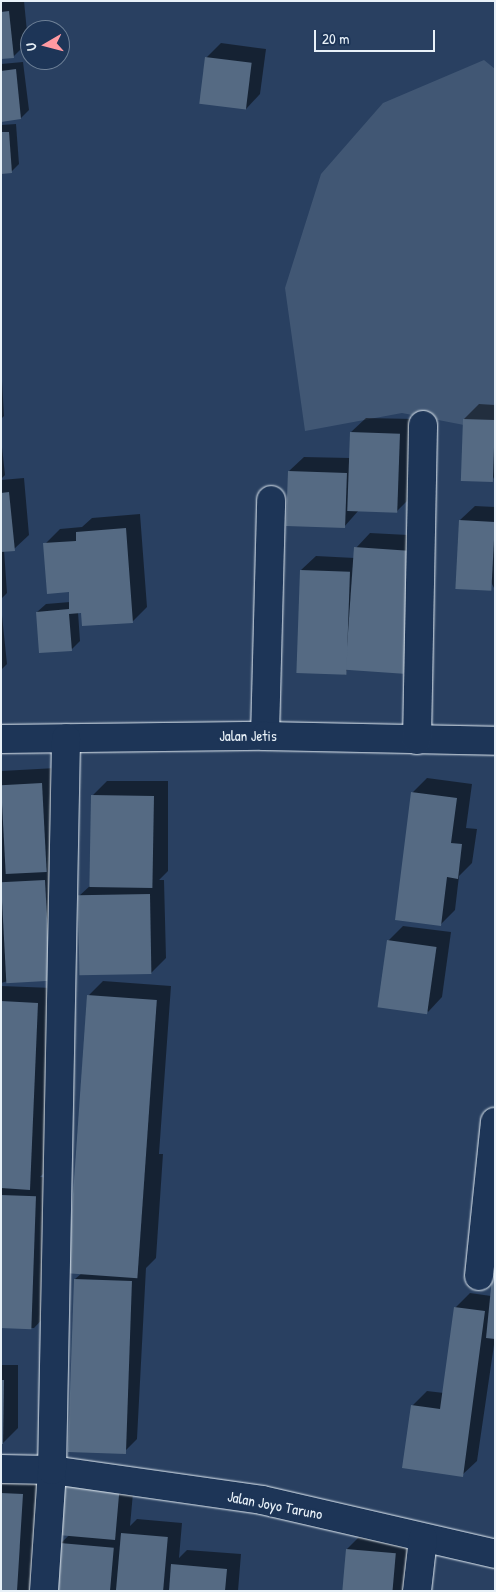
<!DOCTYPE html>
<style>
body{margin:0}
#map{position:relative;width:496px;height:1592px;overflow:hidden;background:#294061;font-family:"Patrick Hand",sans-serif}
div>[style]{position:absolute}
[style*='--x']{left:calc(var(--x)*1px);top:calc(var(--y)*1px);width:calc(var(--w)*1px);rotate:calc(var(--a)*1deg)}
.green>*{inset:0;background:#415774}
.shadow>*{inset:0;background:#0007}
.building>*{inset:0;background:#556a83;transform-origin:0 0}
.roads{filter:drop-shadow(0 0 1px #e8f1f8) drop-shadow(0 0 1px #e8f1f8)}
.minor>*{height:28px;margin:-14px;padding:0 14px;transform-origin:14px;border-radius:14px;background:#1d3557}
span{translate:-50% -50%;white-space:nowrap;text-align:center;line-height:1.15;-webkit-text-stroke:4.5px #1d3557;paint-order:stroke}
.street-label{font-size:15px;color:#e8f1f8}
.frame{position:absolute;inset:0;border:2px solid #e8f1f8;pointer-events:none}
.north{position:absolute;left:20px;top:20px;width:50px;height:50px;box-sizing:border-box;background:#1d3557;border:1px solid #6e8097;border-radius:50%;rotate:262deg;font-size:14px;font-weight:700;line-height:20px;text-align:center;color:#e8f1f8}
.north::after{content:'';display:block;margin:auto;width:18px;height:22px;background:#ff9aa2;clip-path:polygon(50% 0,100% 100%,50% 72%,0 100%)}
.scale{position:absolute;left:314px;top:30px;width:121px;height:22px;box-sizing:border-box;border:2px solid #e8f1f8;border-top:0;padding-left:6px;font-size:15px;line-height:18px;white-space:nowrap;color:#e8f1f8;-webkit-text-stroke:4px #1d3557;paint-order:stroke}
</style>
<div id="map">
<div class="green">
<i style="clip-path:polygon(484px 60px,495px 69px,495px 431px,402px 413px,305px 431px,285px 288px,321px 174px,383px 103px)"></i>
</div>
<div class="shadow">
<i style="clip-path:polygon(1px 1px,24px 1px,28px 42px,13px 57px,1px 58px)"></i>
<i style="clip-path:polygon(221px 43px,266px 49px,260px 94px,246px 109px,206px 58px)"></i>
<i style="clip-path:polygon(23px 62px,29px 110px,21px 118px,1px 120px,1px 64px)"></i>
<i style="clip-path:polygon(16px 124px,19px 164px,11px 172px,1px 173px,1px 125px)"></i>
<i style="clip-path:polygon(1px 363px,4px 416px,1px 419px)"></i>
<i style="clip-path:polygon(479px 404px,495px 405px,495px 481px,464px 419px)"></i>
<i style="clip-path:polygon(366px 418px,414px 419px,412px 496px,397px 511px,359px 510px,344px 527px,289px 471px,304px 457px,350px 458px,351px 432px)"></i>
<i style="clip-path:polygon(1px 438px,5px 475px,1px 479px)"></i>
<i style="clip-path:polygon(24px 478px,29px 535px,14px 549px,4px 550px,7px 593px,1px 599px,1px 480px)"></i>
<i style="clip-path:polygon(475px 506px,495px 507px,495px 590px,460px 520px)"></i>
<i style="clip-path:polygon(140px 514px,147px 607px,132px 622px,78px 612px,80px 641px,72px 649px,37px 612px,46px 604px,70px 602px,70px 591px,45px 544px,60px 529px,82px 527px,92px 518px)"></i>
<i style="clip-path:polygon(370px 533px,427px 536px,344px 675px,301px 570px,316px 556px,355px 558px,356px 548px)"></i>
<i style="clip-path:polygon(1px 606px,7px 664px,1px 670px)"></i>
<i style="clip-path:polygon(56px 768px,64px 965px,1px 983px,1px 771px)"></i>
<i style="clip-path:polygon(427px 778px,472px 784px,466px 828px,477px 829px,472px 863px,459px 876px,455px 910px,440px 925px,412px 793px)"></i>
<i style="clip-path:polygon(107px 781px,168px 781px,168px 871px,159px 880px,164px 880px,166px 958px,151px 973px,79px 896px,92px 884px,92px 796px)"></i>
<i style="clip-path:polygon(403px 926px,451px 932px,442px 997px,428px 1012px,388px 941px)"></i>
<i style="clip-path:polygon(103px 981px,171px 986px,159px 1154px,163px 1154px,156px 1258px,146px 1268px,137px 1439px,122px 1454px,75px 1279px,82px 1273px,88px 996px)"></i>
<i style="clip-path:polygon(1px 986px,53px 988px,44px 1173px,40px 1177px,55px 1178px,52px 1309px,34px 1328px,1px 1327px)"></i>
<i style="clip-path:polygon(495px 1268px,495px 1338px,477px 1461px,462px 1475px,412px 1406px,427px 1391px,444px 1393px,455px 1308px,470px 1293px,491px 1296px)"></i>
<i style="clip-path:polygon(1px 1365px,18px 1365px,18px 1428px,3px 1443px)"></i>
<i style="clip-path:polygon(135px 1471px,130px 1526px,137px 1519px,182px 1523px,179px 1558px,187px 1550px,241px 1554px,238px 1591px,57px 1591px,61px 1543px)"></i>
<i style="clip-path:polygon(1px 1473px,42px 1475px,34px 1591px,1px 1591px)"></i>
<i style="clip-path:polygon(362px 1534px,410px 1539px,405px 1591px,344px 1591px,347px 1549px)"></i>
</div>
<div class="building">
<i style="clip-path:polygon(9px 11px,14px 58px,1px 59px,1px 12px)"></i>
<i style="left:205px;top:57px;width:47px;height:47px;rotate:7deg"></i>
<i style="clip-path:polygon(16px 69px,21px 119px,1px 122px,1px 71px)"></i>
<i style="clip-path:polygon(1px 132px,9px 132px,12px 173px,1px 174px)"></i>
<i style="left:463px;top:419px;width:32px;height:62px;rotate:2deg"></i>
<i style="left:350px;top:432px;width:50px;height:79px;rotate:2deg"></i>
<i style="left:288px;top:471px;width:59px;height:55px;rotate:2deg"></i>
<i style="clip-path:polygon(9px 492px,15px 551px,1px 552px,1px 493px)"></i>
<i style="left:459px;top:520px;width:36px;height:69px;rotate:3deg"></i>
<i style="clip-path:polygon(126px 528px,133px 623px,82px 626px,81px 613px,69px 614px,72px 651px,39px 653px,36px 612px,69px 609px,69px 592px,47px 594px,43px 543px,76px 541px,76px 532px)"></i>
<i style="left:354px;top:547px;width:58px;height:123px;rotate:4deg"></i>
<i style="left:300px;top:570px;width:50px;height:103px;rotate:2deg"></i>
<i style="left:42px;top:783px;width:89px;height:41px;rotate:87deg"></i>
<i style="clip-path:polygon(411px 792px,457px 798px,451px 843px,462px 844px,458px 879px,447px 877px,441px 926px,395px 920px)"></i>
<i style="left:91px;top:795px;width:63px;height:92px;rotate:1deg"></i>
<i style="left:45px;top:880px;width:101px;height:44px;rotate:87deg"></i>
<i style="left:150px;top:894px;width:80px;height:72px;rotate:89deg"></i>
<i style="left:387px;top:940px;width:50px;height:68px;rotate:8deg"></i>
<i style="left:87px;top:995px;width:70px;height:279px;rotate:4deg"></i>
<i style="clip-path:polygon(1px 1001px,38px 1003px,30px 1190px,1px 1188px)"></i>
<i style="left:1px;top:1195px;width:35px;height:133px;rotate:2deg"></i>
<i style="clip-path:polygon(493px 1268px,495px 1269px,495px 1339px,486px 1338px)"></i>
<i style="left:74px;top:1279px;width:58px;height:173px;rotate:2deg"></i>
<i style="clip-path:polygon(454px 1307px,485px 1311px,463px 1477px,402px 1468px,411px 1405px,440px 1409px)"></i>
<i style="clip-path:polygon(1px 1380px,4px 1380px,3px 1444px,1px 1444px)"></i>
<i style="left:60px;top:1481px;width:60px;height:54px;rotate:5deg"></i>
<i style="clip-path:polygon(1px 1493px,23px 1494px,17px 1591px,1px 1591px)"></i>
<i style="left:121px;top:1533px;width:47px;height:58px;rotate:5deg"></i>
<i style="left:60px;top:1543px;width:54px;height:48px;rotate:5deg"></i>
<i style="left:346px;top:1549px;width:50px;height:42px;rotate:5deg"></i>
<i style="clip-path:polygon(171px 1564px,227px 1569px,225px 1591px,169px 1591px)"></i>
</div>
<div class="roads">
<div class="minor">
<i style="--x:265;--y:736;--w:236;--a:-88.5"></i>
<i style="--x:1;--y:739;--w:264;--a:-0.7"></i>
<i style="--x:265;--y:736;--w:230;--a:1.2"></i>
<i style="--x:417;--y:740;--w:315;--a:-88.9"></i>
<i style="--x:479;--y:1276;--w:155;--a:-84.1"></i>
<i style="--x:1;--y:1469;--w:51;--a:1.1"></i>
<i style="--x:52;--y:1470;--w:212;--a:8.1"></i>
<i style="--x:262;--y:1500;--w:239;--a:13"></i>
<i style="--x:44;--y:1591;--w:121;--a:-86.2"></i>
<i style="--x:52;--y:1470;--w:732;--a:-88.9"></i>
<i style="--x:417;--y:1591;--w:53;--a:-83.5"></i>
</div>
</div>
<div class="street-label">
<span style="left:248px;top:736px">Jalan Jetis</span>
<span style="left:275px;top:1505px;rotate:11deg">Jalan Joyo Taruno</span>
</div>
<div class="frame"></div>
<div class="north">U</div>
<div class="scale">20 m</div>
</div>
